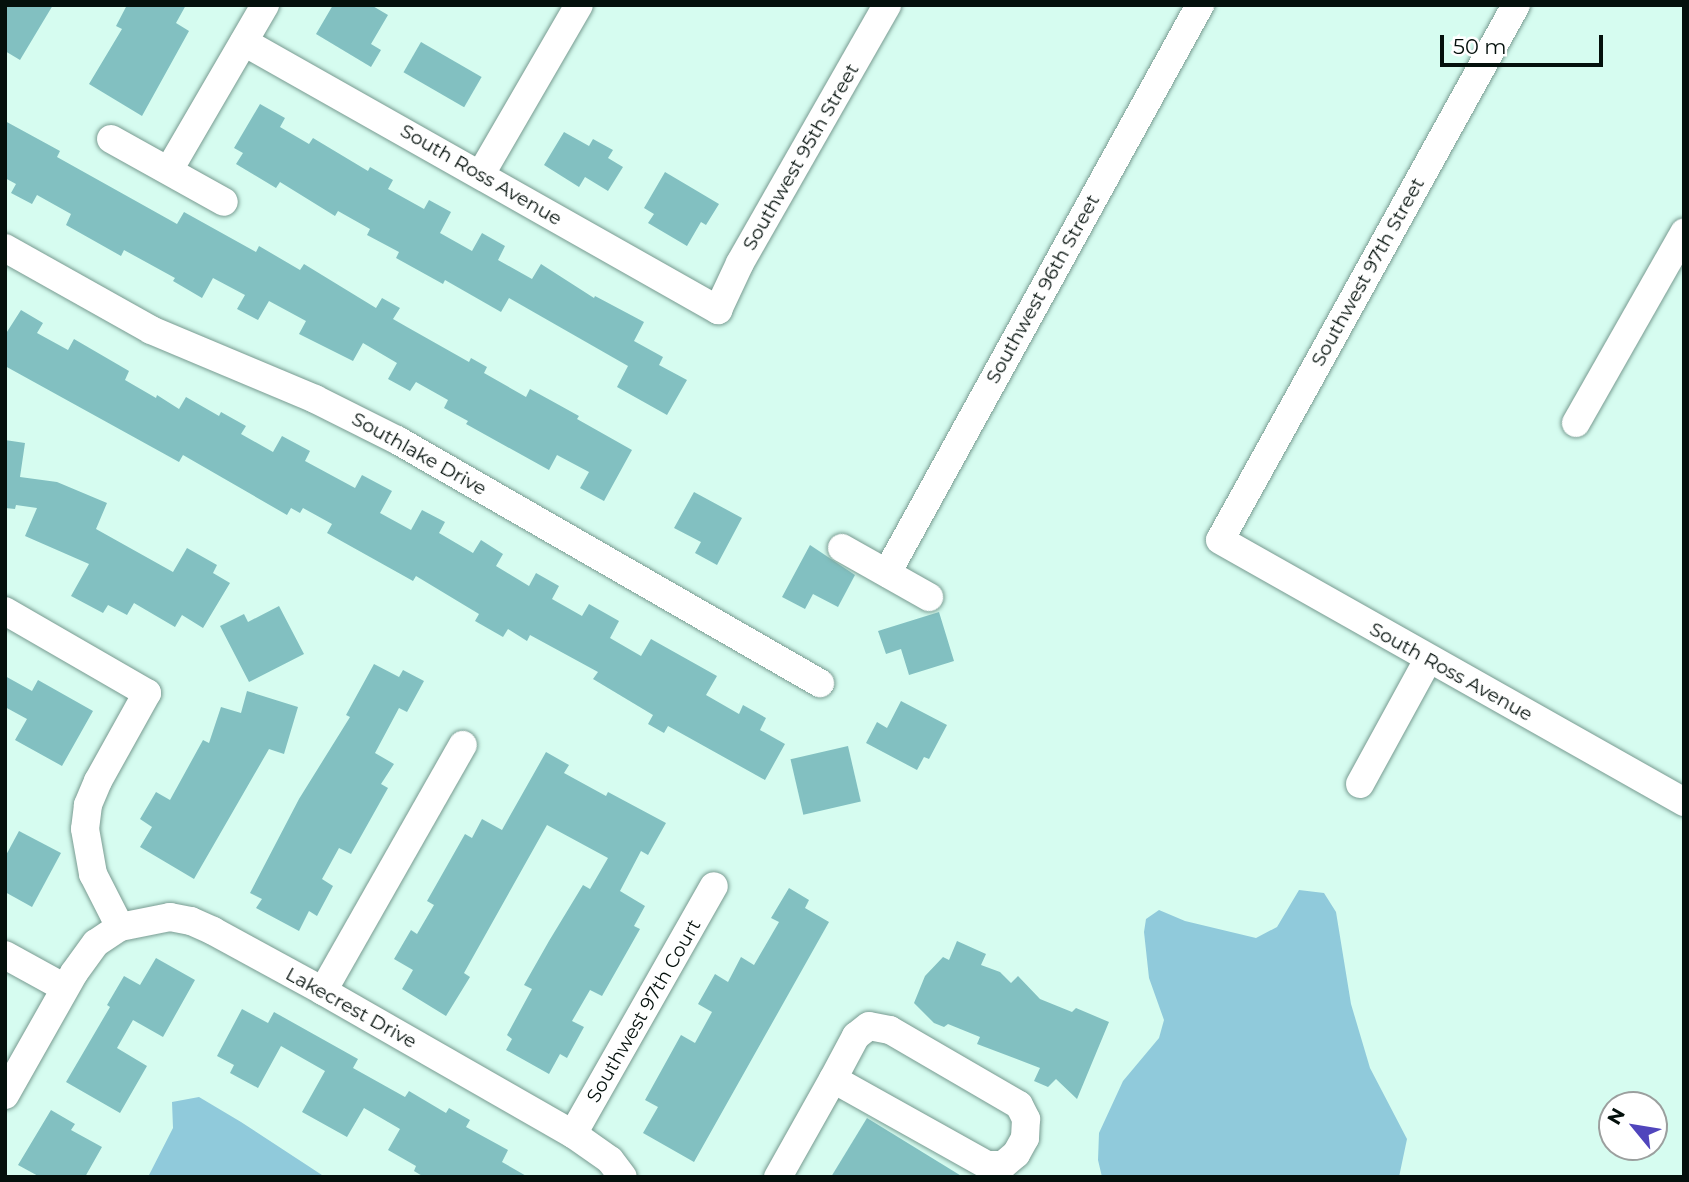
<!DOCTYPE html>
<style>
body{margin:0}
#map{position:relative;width:1689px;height:1182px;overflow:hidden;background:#d6fcf0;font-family:Montserrat,sans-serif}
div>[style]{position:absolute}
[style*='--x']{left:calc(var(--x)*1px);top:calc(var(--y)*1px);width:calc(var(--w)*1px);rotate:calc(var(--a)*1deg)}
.water>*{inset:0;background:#90cadb}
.building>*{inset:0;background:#82c0c1;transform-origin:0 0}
.roads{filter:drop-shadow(0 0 2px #789b91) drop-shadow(0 0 2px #789b91)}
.minor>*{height:28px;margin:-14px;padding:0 14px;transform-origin:14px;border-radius:14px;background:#fff}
span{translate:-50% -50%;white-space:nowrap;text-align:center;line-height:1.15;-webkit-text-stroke:7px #fff;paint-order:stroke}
.street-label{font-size:19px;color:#04100c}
.frame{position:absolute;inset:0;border:7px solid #04100c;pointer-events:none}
.north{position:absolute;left:1598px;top:1091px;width:70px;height:70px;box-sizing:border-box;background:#fff;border:2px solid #9b9f9e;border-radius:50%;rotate:300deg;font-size:19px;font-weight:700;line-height:28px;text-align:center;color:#04100c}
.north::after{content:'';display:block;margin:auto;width:24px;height:32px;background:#5045bc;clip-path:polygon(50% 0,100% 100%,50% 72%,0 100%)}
.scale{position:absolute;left:1440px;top:35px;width:163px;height:32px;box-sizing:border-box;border:4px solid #04100c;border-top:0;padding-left:9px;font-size:21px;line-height:24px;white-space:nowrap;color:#04100c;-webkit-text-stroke:5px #fff;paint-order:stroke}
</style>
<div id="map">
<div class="water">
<i style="clip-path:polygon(1299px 890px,1324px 893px,1336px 912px,1351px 1004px,1370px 1068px,1407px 1139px,1399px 1177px,1102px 1177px,1098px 1160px,1099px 1133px,1123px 1081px,1159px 1038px,1164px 1020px,1149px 978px,1144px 932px,1146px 919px,1159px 910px,1185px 921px,1256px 938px,1277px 927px)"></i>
<i style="clip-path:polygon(199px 1097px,241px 1122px,325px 1177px,148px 1177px,173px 1128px,172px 1102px)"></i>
</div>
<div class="building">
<i style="clip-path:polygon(5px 5px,53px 5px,20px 60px,5px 51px)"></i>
<i style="clip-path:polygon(127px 5px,186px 5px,176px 23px,189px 31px,142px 116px,89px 84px,122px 29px,116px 26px)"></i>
<i style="clip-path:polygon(333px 5px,371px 5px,388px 15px,371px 44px,381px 50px,371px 67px,316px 34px)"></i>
<i style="left:421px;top:42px;width:70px;height:35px;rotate:30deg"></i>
<i style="clip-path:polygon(260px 104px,285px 118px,280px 127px,309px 144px,313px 138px,368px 171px,370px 167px,393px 180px,388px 189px,424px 209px,429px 200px,451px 212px,440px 233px,472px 251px,482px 233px,505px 246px,498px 260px,532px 279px,541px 264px,594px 298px,595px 296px,644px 322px,634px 341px,663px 357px,659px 365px,687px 380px,667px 415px,617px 387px,628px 366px,509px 298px,501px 312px,445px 280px,443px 284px,396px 258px,399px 252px,367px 235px,370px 229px,338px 211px,335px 216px,280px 182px,276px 188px,236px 164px,243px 153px,234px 148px)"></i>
<i style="clip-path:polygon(5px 121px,60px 151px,57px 157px,177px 224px,184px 212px,256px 252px,259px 246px,300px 270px,304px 264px,376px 308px,382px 298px,400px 308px,393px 319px,407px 327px,469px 362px,471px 358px,487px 367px,484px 373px,526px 397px,530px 389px,579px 416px,577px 419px,632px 450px,604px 501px,580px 488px,589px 472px,557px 455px,549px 470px,466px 424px,468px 421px,444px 408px,448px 400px,416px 382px,410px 391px,388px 379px,397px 363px,363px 343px,353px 361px,299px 334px,306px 321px,269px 301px,258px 320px,237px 309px,245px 295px,213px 278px,202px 298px,173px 281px,175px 278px,124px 250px,121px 256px,66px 225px,71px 214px,37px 195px,32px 204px,11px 193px,16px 184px,5px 178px)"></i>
<i style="clip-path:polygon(564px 132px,589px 146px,593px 139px,613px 150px,608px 158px,623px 167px,608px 191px,585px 177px,579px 187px,544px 165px)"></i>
<i style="clip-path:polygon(665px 172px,719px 204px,706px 225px,701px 222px,687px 246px,648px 223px,654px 214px,644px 208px)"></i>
<i style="clip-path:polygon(21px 310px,43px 323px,37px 333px,68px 350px,74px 339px,129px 371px,125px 380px,156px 398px,157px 395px,179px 409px,186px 397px,219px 416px,221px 412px,246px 426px,241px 434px,273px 452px,282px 436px,310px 451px,305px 461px,355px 488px,362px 475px,392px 491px,380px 513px,411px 530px,422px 510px,445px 522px,439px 533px,473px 553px,481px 540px,503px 554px,496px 566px,529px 586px,536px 573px,559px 586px,552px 599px,582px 616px,589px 604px,619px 621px,610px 638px,641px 656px,651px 639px,717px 676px,706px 695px,739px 714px,743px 705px,766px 718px,760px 730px,785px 744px,765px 780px,668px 726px,664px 733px,648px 724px,653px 715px,593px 679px,598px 672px,530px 635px,527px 641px,508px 629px,503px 637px,475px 621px,479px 614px,416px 576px,413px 581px,327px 533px,332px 524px,303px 508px,300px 513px,291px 508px,287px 515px,183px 455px,179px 462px,5px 366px,5px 335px)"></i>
<i style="clip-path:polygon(5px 440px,25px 443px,20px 477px,57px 482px,107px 503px,96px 529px,173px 572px,187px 548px,217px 565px,213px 573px,230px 583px,203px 628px,182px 615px,175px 627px,134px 603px,127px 615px,108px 605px,103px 613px,71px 596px,89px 564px,25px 536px,37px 508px,16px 505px,15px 509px,5px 508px)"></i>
<i style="clip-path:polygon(694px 492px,742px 518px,717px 565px,695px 553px,701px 542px,674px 528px)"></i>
<i style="clip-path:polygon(810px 545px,855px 575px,838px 607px,813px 594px,805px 609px,782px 597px)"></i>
<i style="clip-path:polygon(279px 606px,304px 654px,249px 682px,220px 626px,244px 614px,248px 622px)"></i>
<i style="clip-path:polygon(939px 612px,954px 661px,909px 675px,901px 649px,886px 654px,878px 631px)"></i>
<i style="clip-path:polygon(374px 664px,399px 677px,403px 670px,424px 681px,407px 712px,399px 708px,375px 753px,394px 764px,381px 784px,388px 788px,351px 854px,339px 848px,322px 879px,333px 886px,317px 916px,309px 911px,299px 931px,256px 908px,262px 899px,250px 893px,299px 799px,350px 717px,346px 715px)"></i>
<i style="clip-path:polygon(5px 676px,32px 691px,38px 680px,93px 711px,62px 766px,15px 740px,27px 719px,5px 707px)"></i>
<i style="clip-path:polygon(247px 691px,298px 707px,284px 754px,269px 749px,194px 879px,140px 847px,152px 827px,140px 819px,156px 792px,170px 800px,203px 740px,209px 743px,221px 707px,241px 713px)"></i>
<i style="clip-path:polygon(901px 701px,947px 725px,929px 759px,924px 757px,917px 770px,866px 743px,877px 722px,887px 728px)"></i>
<i style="left:848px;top:746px;width:57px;height:59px;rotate:77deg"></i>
<i style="clip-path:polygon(546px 752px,569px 765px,564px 773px,606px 796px,608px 792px,666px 823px,648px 855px,641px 851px,620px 891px,645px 906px,634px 926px,640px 929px,602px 996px,590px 990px,572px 1021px,584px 1027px,567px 1058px,560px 1054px,549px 1074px,506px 1050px,512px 1039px,507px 1035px,532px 989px,524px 985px,549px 941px,583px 885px,590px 889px,608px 858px,547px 825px,464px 973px,470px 977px,446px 1016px,402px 989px,413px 970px,394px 959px,411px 930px,417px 934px,434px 905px,427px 901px,465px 834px,472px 838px,482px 819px,502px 830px)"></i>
<i style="clip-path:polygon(19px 831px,61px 853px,32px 907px,5px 892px,5px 857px)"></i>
<i style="clip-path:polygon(789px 888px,809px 900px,805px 908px,829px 922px,694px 1162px,643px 1133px,658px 1107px,645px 1100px,681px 1035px,695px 1043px,712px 1012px,698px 1004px,715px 974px,728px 982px,741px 957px,754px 965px,779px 922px,771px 918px)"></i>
<i style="clip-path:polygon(957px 941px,986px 954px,981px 965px,1000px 972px,1011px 983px,1018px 976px,1040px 999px,1072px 1012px,1076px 1008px,1109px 1022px,1077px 1099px,1056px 1079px,1048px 1087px,1034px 1081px,1040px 1068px,977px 1044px,980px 1037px,948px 1024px,944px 1027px,934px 1023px,914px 1003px,925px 976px,943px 957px,949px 960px)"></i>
<i style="clip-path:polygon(156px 958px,195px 980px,163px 1037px,133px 1020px,117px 1048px,147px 1066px,120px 1113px,66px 1082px,110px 1007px,107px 1005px,124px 976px,140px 985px)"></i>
<i style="clip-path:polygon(242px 1009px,268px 1023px,274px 1012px,358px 1059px,353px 1068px,405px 1097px,409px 1091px,446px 1113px,449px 1108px,470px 1120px,466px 1127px,508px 1150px,502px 1162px,528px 1177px,424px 1177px,414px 1171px,416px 1166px,388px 1150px,400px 1129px,364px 1108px,347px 1137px,302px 1112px,325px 1071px,281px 1046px,258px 1088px,230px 1073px,234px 1065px,217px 1056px)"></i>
<i style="clip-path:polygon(51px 1110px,75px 1124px,71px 1130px,102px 1147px,85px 1177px,40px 1177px,18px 1165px)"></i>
<i style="clip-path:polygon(867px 1118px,963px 1177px,831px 1177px)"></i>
</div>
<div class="roads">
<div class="minor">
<i style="--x:1516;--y:5;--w:611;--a:118.95"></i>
<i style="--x:1220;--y:540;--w:533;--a:29.45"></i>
<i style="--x:244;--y:42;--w:545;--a:29.48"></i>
<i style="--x:718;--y:310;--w:52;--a:-64.9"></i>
<i style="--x:740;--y:263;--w:297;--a:-60.3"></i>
<i style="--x:111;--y:139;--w:129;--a:29.1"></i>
<i style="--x:169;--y:170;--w:191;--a:-59.8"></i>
<i style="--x:481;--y:174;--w:195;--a:-59.9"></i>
<i style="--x:5;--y:248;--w:167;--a:29.3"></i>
<i style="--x:151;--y:330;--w:178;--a:22.8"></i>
<i style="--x:315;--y:399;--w:92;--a:26.6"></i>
<i style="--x:397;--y:440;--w:488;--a:29.9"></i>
<i style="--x:1576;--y:423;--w:219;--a:-60.4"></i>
<i style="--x:842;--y:548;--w:100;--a:29.4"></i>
<i style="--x:887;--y:573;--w:649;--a:-61.14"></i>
<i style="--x:5;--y:611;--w:164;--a:30"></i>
<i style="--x:147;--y:693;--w:101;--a:119.1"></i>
<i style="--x:98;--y:781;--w:26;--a:113"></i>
<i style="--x:88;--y:805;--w:24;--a:97"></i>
<i style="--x:85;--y:829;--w:46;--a:79.9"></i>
<i style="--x:93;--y:874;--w:59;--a:63"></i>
<i style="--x:1360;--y:784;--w:141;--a:-61.3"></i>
<i style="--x:5;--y:955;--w:68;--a:28.8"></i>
<i style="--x:323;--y:991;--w:283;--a:-60.4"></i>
<i style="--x:5;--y:1095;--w:140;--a:-60.5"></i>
<i style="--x:74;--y:973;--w:37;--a:-54"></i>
<i style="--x:96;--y:943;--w:29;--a:-34"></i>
<i style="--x:120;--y:927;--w:51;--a:-11.3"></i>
<i style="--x:170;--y:917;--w:21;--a:11"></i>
<i style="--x:191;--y:921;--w:24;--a:24"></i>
<i style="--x:213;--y:931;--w:125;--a:28.6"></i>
<i style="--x:323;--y:991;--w:288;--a:29.8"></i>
<i style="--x:573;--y:1134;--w:45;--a:35.1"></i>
<i style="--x:610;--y:1160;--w:21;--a:53"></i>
<i style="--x:573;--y:1134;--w:285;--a:-60.4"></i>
<i style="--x:778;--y:1177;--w:112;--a:-60.7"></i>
<i style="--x:833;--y:1079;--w:49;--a:-61.9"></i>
<i style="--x:856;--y:1036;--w:16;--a:-38"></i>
<i style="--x:869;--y:1026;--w:21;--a:11"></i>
<i style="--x:890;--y:1030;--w:149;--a:30.2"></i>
<i style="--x:1019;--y:1105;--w:16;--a:63"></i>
<i style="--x:1026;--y:1119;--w:19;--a:93"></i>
<i style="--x:1025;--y:1138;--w:18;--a:119"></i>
<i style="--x:1016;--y:1154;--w:17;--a:140"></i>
<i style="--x:1003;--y:1165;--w:16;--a:180"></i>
<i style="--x:987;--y:1165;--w:176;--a:-150.8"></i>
</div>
</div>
<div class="street-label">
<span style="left:801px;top:157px;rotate:-60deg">Southwest 95th Street</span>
<span style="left:481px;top:175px;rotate:30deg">South Ross Avenue</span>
<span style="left:1368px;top:272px;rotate:-61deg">Southwest 97th Street</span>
<span style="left:1043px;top:289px;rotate:-61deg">Southwest 96th Street</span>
<span style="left:419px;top:454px;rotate:29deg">Southlake Drive</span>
<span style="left:1451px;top:672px;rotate:29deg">South Ross Avenue</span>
<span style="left:351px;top:1008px;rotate:29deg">Lakecrest Drive</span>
<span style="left:644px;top:1011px;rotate:-60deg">Southwest 97th Court</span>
</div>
<div class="frame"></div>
<div class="north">N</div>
<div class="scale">50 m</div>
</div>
